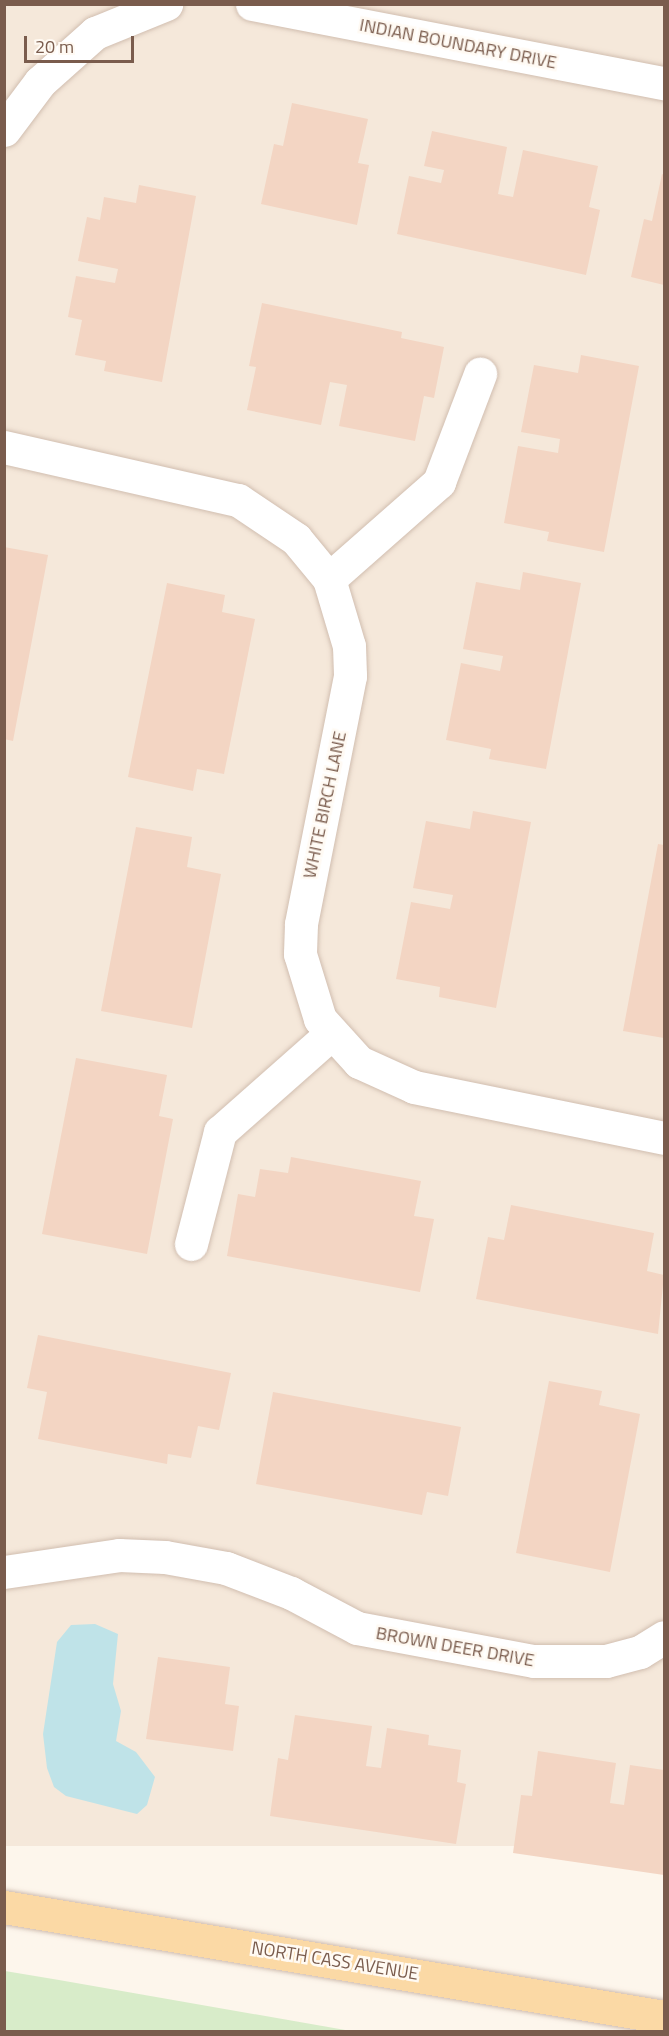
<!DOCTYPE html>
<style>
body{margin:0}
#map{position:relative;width:669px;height:2036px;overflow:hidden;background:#fdf6ec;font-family:"Titillium Web",sans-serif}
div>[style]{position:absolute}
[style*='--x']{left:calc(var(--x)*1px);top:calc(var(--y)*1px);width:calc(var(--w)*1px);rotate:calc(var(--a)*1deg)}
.residential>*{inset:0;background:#f5e8da;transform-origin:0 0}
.green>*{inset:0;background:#d8ecc9}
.water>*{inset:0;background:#bfe3e8}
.building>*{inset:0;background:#f3d5c3}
.roads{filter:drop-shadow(0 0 2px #d1beb0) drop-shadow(0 0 2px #d1beb0)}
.minor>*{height:33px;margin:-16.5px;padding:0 16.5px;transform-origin:16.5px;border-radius:16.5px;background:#fff}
.major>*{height:33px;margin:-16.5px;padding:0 16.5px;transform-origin:16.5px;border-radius:16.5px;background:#fbd9a5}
span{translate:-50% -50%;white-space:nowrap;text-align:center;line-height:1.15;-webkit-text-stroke:5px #fffaf3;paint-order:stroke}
.street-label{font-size:18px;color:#7a5c4d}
.frame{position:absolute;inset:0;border:6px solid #7a5c4d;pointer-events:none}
.scale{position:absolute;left:24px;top:36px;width:110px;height:27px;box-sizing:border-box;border:3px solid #7a5c4d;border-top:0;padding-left:8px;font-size:18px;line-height:21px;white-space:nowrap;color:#7a5c4d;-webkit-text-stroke:4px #fffaf3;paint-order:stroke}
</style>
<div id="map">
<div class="residential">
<i style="left:4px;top:5px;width:660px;height:1841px"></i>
</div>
<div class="green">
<i style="clip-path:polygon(5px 1971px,59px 1980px,351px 2031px,5px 2031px)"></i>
</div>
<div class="water">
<i style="clip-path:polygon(95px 1624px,118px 1634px,113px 1684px,121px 1711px,116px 1741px,136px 1752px,155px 1777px,147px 1805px,137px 1814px,66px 1796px,54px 1787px,47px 1768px,43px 1734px,57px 1642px,71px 1625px)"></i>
</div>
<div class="building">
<i style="clip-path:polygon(292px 103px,368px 119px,358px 163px,369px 165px,357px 225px,261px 204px,274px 144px,283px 146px)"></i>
<i style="clip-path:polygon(432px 131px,507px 147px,498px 194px,513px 197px,523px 150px,598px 166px,589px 207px,600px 210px,586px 275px,397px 234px,409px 176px,441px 183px,444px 170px,424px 166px)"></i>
<i style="clip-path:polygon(662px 174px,664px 175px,664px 285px,631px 277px,644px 219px,652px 221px)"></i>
<i style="clip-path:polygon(139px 185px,196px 196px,162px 382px,104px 371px,106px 361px,75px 355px,82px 320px,68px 317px,76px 276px,115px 283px,118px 269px,78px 261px,87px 217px,100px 220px,104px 197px,136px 203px)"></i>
<i style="clip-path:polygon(262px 303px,402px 332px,401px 338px,444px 347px,434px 398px,424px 396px,415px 441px,339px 426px,347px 385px,330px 382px,321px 425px,247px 410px,256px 367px,249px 366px)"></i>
<i style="clip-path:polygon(581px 355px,639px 366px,604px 552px,547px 541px,549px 532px,504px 523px,518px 446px,558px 453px,560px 439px,521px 432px,534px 365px,578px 373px)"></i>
<i style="clip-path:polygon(4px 547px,48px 555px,13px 741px,4px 739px)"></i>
<i style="clip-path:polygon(523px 572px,581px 583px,546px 769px,489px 759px,491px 749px,446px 740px,461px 663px,500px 671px,503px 656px,463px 649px,476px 582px,520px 590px)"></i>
<i style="clip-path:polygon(167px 583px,225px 595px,222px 612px,255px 619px,224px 774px,197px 769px,193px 791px,128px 777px)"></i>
<i style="clip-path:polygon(473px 811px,531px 822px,496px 1008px,439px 997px,440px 987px,396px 979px,411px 902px,450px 909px,453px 895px,413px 888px,426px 821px,470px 829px)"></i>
<i style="clip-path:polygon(136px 827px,192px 837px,187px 867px,221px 874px,192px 1028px,101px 1011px)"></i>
<i style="clip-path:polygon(658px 844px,664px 845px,664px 1038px,623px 1031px)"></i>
<i style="clip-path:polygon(76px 1058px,167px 1075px,159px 1116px,173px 1119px,147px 1254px,42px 1234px)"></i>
<i style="clip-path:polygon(291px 1157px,421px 1181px,414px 1216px,434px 1219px,420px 1292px,227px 1256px,238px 1194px,255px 1197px,260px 1169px,288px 1173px)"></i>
<i style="clip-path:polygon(511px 1205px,654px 1233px,647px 1271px,664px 1275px,658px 1334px,476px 1299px,488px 1237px,504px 1240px)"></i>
<i style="clip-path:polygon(38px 1335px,231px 1373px,219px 1430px,198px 1426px,191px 1458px,168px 1454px,167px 1464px,38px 1439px,47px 1392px,27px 1388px)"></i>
<i style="clip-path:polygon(549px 1381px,602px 1391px,599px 1405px,640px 1414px,610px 1572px,516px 1553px)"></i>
<i style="clip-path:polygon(273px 1392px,461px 1427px,448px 1496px,427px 1492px,422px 1515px,256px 1484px)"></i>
<i style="clip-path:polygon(158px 1657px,230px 1667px,225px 1704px,239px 1706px,233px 1751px,146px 1739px)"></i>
<i style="clip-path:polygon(295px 1715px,372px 1726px,366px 1766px,381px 1768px,387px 1728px,429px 1735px,428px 1745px,461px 1750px,457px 1782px,466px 1784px,456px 1844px,270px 1816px,278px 1758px,288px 1760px)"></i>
<i style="clip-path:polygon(538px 1751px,616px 1763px,610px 1803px,624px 1805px,630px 1765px,664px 1770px,664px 1875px,513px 1853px,521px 1795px,532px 1796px)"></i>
</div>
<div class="roads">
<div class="minor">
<i style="--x:252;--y:4;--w:420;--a:10.9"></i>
<i style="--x:4;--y:130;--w:60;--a:-53.1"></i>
<i style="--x:40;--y:82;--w:74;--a:-41.7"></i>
<i style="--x:95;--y:33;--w:77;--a:-22.2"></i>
<i style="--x:4;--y:447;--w:240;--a:12.8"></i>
<i style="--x:238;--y:500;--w:70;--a:33.9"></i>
<i style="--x:296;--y:539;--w:52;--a:50.5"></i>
<i style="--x:329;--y:579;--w:70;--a:73.4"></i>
<i style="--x:349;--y:646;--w:30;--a:88"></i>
<i style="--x:350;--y:676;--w:253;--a:101.2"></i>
<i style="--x:301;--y:924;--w:30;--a:92"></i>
<i style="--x:300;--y:954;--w:68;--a:72.9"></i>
<i style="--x:320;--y:1019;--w:58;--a:47.8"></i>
<i style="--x:359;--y:1062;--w:60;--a:24.4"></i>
<i style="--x:414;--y:1087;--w:255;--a:11.5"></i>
<i style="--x:329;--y:579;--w:147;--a:-41.4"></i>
<i style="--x:439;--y:482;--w:116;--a:-69.2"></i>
<i style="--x:191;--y:1244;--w:116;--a:-75.5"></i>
<i style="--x:220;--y:1132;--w:149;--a:-41.5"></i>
<i style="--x:4;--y:1572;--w:116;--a:-8.4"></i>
<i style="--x:119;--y:1555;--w:46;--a:2.5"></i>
<i style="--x:165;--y:1557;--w:62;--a:10.2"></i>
<i style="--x:226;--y:1568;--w:70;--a:21"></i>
<i style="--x:291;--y:1593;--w:75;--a:27.9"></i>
<i style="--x:357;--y:1628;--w:180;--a:10.6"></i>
<i style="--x:534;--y:1661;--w:72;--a:0"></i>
<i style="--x:606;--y:1661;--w:35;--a:-15"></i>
<i style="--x:640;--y:1652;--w:28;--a:-32"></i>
</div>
<div class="major">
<i style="--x:4;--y:1907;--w:669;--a:9.46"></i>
</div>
</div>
<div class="street-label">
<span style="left:458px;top:44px;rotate:11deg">INDIAN BOUNDARY DRIVE</span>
<span style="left:325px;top:805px;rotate:-78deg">WHITE BIRCH LANE</span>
<span style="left:455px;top:1647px;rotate:10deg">BROWN DEER DRIVE</span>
<span style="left:335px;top:1961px;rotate:9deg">NORTH CASS AVENUE</span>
</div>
<div class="frame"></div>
<div class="scale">20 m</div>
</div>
